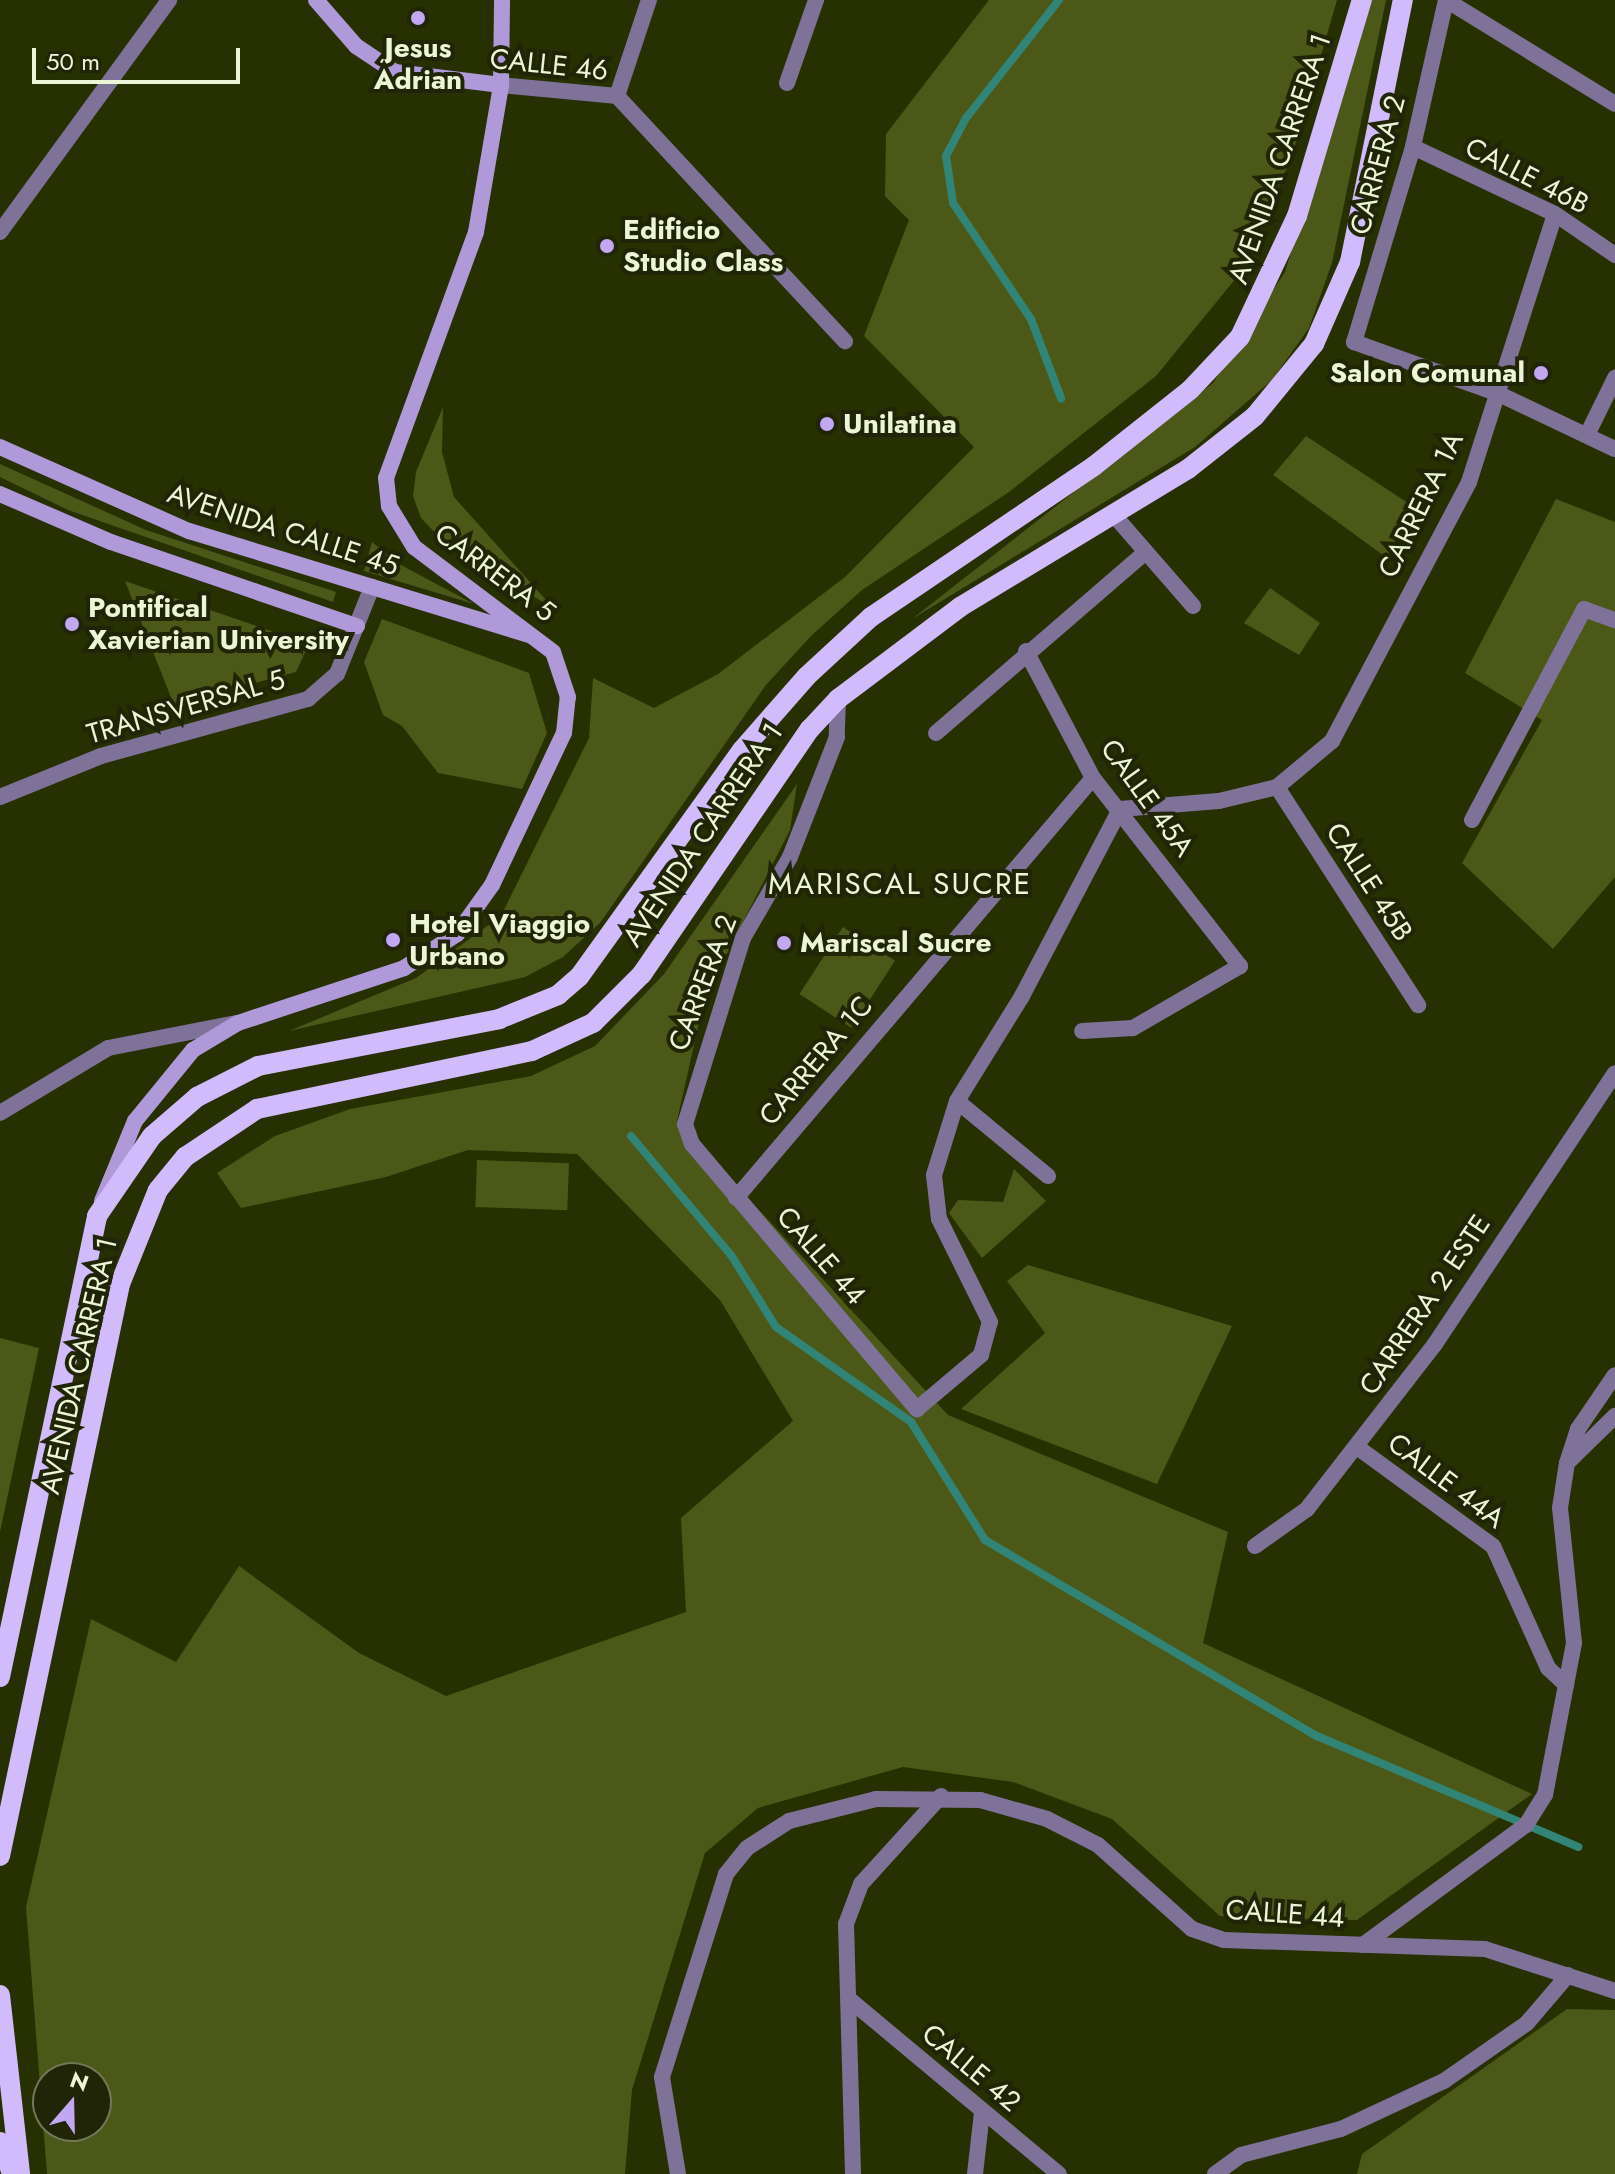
<!DOCTYPE html>
<style>
body{margin:0}
#map{position:relative;width:1615px;height:2174px;overflow:hidden;background:#273001;font-family:Jost,sans-serif}
div>[style]{position:absolute}
[style*='--x']{left:calc(var(--x)*1px);top:calc(var(--y)*1px);width:calc(var(--w)*1px);rotate:calc(var(--a)*1deg)}
.green>*{inset:0;background:#4b5818;transform-origin:0 0}
.stream>*{height:8px;margin:-4px;padding:0 4px;transform-origin:4px;border-radius:4px;background:#328576}
.street>*{height:16px;margin:-8px;padding:0 8px;transform-origin:8px;border-radius:8px;background:#7f7299}
.secondary>*{height:16px;margin:-8px;padding:0 8px;transform-origin:8px;border-radius:8px;background:#af99d8}
.primary>*{height:20px;margin:-10px;padding:0 10px;transform-origin:10px;border-radius:10px;background:#d1bbfd}
.dots>*{width:22px;height:22px;translate:-50% -50%;box-sizing:border-box;border:4px solid #1f2506;border-radius:50%}
span{translate:-50% -50%;white-space:nowrap;text-align:center;line-height:1.15;-webkit-text-stroke:8px #1f2506;paint-order:stroke}
.poi-label{font-size:28px;color:#ecf5d6;font-weight:700}
.left{translate:0 -50%;text-align:left}
.right{translate:-100% -50%;text-align:right}
.street-label{font-size:28px;color:#ecf5d6}
.neighbourhood-label{font-size:30px;color:#ecf5d6;letter-spacing:2px}
.north{position:absolute;left:32px;top:2062px;width:80px;height:80px;box-sizing:border-box;background:#1f2506;border:2px solid #717859;border-radius:50%;rotate:20deg;font-size:22px;font-weight:700;line-height:32px;text-align:center;color:#ecf5d6}
.north::after{content:'';display:block;margin:auto;width:28px;height:36px;background:#c2a8f2;clip-path:polygon(50% 0,100% 100%,50% 72%,0 100%)}
.scale{position:absolute;left:32px;top:48px;width:208px;height:36px;box-sizing:border-box;border:4px solid #ecf5d6;border-top:0;padding-left:10px;font-size:24px;line-height:28px;white-space:nowrap;color:#ecf5d6;-webkit-text-stroke:6px #1f2506;paint-order:stroke}
</style>
<div id="map">
<div class="green">
<i style="clip-path:polygon(989px 0,1337px 0,1292px 156px,1241px 272px,1156px 376px,1009px 492px,862px 590px,811px 636px,766px 685px,600px 923px,563px 957px,525px 977px,289px 1031px,416px 978px,501px 916px,589px 738px,593px 678px,654px 708px,718px 674px,845px 577px,974px 447px,864px 336px,909px 220px,885px 196px,886px 134px)"></i>
<i style="clip-path:polygon(1369px 0,1386px 0,1332px 263px,1309px 328px,1272px 380px,1195px 447px,912px 619px,1213px 383px,1285px 272px)"></i>
<i style="clip-path:polygon(443px 407px,442px 452px,454px 497px,554px 609px,443px 541px,421px 518px,413px 496px,416px 472px)"></i>
<i style="clip-path:polygon(1306px 436px,1411px 505px,1387px 558px,1273px 475px)"></i>
<i style="clip-path:polygon(0 464px,146px 530px,336px 592px,333px 602px,68px 510px,0 477px)"></i>
<i style="clip-path:polygon(1556px 499px,1615px 522px,1615px 877px,1553px 949px,1462px 863px,1542px 720px,1465px 673px)"></i>
<i style="clip-path:polygon(372px 542px,399px 564px,474px 604px,364px 571px)"></i>
<i style="clip-path:polygon(125px 581px,309px 644px,296px 672px,174px 705px)"></i>
<i style="clip-path:polygon(1270px 588px,1320px 623px,1299px 655px,1244px 623px)"></i>
<i style="clip-path:polygon(382px 619px,529px 673px,547px 733px,522px 789px,438px 773px,402px 726px,383px 715px,364px 662px)"></i>
<i style="clip-path:polygon(evenodd,797px 784px,790px 830px,705px 996px,677px 1121px,948px 1415px,1228px 1532px,1203px 1643px,1532px 1794px,1357px 1920px,1291px 1919px,1220px 1916px,1112px 1819px,1013px 1782px,903px 1767px,758px 1808px,705px 1853px,632px 2090px,625px 2174px,47px 2174px,26px 1907px,91px 1619px,176px 1662px,239px 1566px,359px 1653px,446px 1696px,686px 1612px,681px 1518px,793px 1421px,720px 1300px,577px 1154px,468px 1150px,386px 1177px,241px 1208px,217px 1173px,275px 1136px,350px 1109px,531px 1076px,595px 1046px,664px 974px,797px 784px,48px 2078px,96px 2078px,96px 2126px,48px 2126px,48px 2078px)"></i>
<i style="left:843px;top:927px;width:62px;height:80px;rotate:33deg"></i>
<i style="left:477px;top:1160px;width:92px;height:47px;rotate:2deg"></i>
<i style="clip-path:polygon(1014px 1169px,1046px 1201px,982px 1258px,949px 1213px,958px 1200px,1003px 1202px)"></i>
<i style="clip-path:polygon(1028px 1265px,1232px 1326px,1157px 1484px,961px 1409px,1045px 1333px,1007px 1281px)"></i>
<i style="clip-path:polygon(0 1338px,39px 1348px,0 1532px)"></i>
<i style="clip-path:polygon(1567px 2009px,1615px 2010px,1615px 2174px,1357px 2174px,1362px 2154px)"></i>
</div>
<div class="stream">
<i style="--x:1059;--y:0;--w:150;--a:128.2"></i>
<i style="--x:966;--y:118;--w:43;--a:117.8"></i>
<i style="--x:946;--y:156;--w:48;--a:81.5"></i>
<i style="--x:953;--y:203;--w:140;--a:56.1"></i>
<i style="--x:1031;--y:319;--w:85;--a:69.2"></i>
<i style="--x:631;--y:1136;--w:155;--a:50"></i>
<i style="--x:731;--y:1255;--w:85;--a:58"></i>
<i style="--x:776;--y:1327;--w:165;--a:35.1"></i>
<i style="--x:911;--y:1422;--w:139;--a:57.9"></i>
<i style="--x:985;--y:1540;--w:386;--a:30.6"></i>
<i style="--x:1317;--y:1736;--w:284;--a:23"></i>
</div>
<div class="street">
<i style="--x:1446;--y:0;--w:151;--a:102.7"></i>
<i style="--x:1413;--y:147;--w:204;--a:106.8"></i>
<i style="--x:1354;--y:342;--w:154;--a:19.7"></i>
<i style="--x:1499;--y:394;--w:128;--a:25.4"></i>
<i style="--x:1446;--y:0;--w:198;--a:31.6"></i>
<i style="--x:787;--y:83;--w:88;--a:-70.7"></i>
<i style="--x:501;--y:85;--w:117;--a:5.4"></i>
<i style="--x:617;--y:96;--w:335;--a:47.1"></i>
<i style="--x:617;--y:96;--w:101;--a:-71.6"></i>
<i style="--x:1413;--y:147;--w:157;--a:25.3"></i>
<i style="--x:1555;--y:214;--w:73;--a:34.3"></i>
<i style="--x:0;--y:232;--w:287;--a:-53.9"></i>
<i style="--x:1587;--y:435;--w:64;--a:-63.8"></i>
<i style="--x:1113;--y:514;--w:122;--a:49"></i>
<i style="--x:1026;--y:651;--w:144;--a:62.2"></i>
<i style="--x:1093;--y:778;--w:239;--a:52"></i>
<i style="--x:1240;--y:966;--w:124;--a:149.9"></i>
<i style="--x:1133;--y:1028;--w:51;--a:176.6"></i>
<i style="--x:838;--y:699;--w:38;--a:92"></i>
<i style="--x:837;--y:737;--w:129;--a:111.4"></i>
<i style="--x:790;--y:857;--w:94;--a:120.1"></i>
<i style="--x:743;--y:938;--w:195;--a:107.3"></i>
<i style="--x:685;--y:1124;--w:21;--a:71"></i>
<i style="--x:692;--y:1144;--w:348;--a:49.7"></i>
<i style="--x:917;--y:1409;--w:84;--a:-40.2"></i>
<i style="--x:981;--y:1355;--w:34;--a:-75"></i>
<i style="--x:990;--y:1322;--w:115;--a:-116.3"></i>
<i style="--x:939;--y:1219;--w:44;--a:-96.5"></i>
<i style="--x:934;--y:1175;--w:77;--a:-72.7"></i>
<i style="--x:957;--y:1101;--w:123;--a:-58.2"></i>
<i style="--x:1022;--y:996;--w:211;--a:-62.3"></i>
<i style="--x:1120;--y:809;--w:99;--a:-4.6"></i>
<i style="--x:1219;--y:801;--w:60;--a:-13.6"></i>
<i style="--x:1277;--y:787;--w:72;--a:-39.9"></i>
<i style="--x:1332;--y:741;--w:293;--a:-62.1"></i>
<i style="--x:1469;--y:482;--w:281;--a:-72.2"></i>
<i style="--x:936;--y:733;--w:277;--a:-40.8"></i>
<i style="--x:1277;--y:787;--w:260;--a:57.1"></i>
<i style="--x:0;--y:797;--w:109;--a:-22.1"></i>
<i style="--x:101;--y:756;--w:215;--a:-15.4"></i>
<i style="--x:308;--y:699;--w:38;--a:-41"></i>
<i style="--x:337;--y:674;--w:94;--a:-68.1"></i>
<i style="--x:1472;--y:820;--w:239;--a:-62"></i>
<i style="--x:1584;--y:609;--w:33;--a:20"></i>
<i style="--x:957;--y:1101;--w:118;--a:39.5"></i>
<i style="--x:0;--y:1113;--w:126;--a:-31"></i>
<i style="--x:108;--y:1048;--w:131;--a:-11"></i>
<i style="--x:736;--y:1198;--w:551;--a:-49.64"></i>
<i style="--x:1357;--y:1447;--w:168;--a:36.1"></i>
<i style="--x:1493;--y:1546;--w:134;--a:65.7"></i>
<i style="--x:1548;--y:1668;--w:25;--a:43"></i>
<i style="--x:1568;--y:1462;--w:66;--a:-44.4"></i>
<i style="--x:1255;--y:1546;--w:64;--a:-35.4"></i>
<i style="--x:1307;--y:1509;--w:209;--a:-52.2"></i>
<i style="--x:1435;--y:1344;--w:325;--a:-56.4"></i>
<i style="--x:1363;--y:1945;--w:202;--a:-36.4"></i>
<i style="--x:1526;--y:1825;--w:36;--a:-58"></i>
<i style="--x:1545;--y:1795;--w:155;--a:-79.2"></i>
<i style="--x:1574;--y:1643;--w:136;--a:-95.9"></i>
<i style="--x:1560;--y:1508;--w:46;--a:-81.2"></i>
<i style="--x:1567;--y:1463;--w:36;--a:-72"></i>
<i style="--x:1578;--y:1429;--w:65;--a:-55.6"></i>
<i style="--x:850;--y:2000;--w:272;--a:39.8"></i>
<i style="--x:678;--y:2174;--w:98;--a:-99.4"></i>
<i style="--x:662;--y:2077;--w:213;--a:-72.5"></i>
<i style="--x:726;--y:1874;--w:33;--a:-51"></i>
<i style="--x:747;--y:1848;--w:50;--a:-32.7"></i>
<i style="--x:789;--y:1821;--w:90;--a:-14.2"></i>
<i style="--x:876;--y:1799;--w:104;--a:0.6"></i>
<i style="--x:980;--y:1800;--w:70;--a:15.8"></i>
<i style="--x:1047;--y:1819;--w:57;--a:27"></i>
<i style="--x:1098;--y:1845;--w:126;--a:41.8"></i>
<i style="--x:1192;--y:1929;--w:34;--a:19"></i>
<i style="--x:1224;--y:1940;--w:261;--a:2"></i>
<i style="--x:1485;--y:1949;--w:137;--a:17.9"></i>
<i style="--x:853;--y:2174;--w:250;--a:-91.6"></i>
<i style="--x:846;--y:1924;--w:43;--a:-69.4"></i>
<i style="--x:861;--y:1884;--w:119;--a:-47.7"></i>
<i style="--x:975;--y:2174;--w:61;--a:-83.5"></i>
<i style="--x:1215;--y:2174;--w:32;--a:-36"></i>
<i style="--x:1241;--y:2155;--w:103;--a:-14.6"></i>
<i style="--x:1341;--y:2129;--w:114;--a:-25"></i>
<i style="--x:1444;--y:2081;--w:101;--a:-34.9"></i>
<i style="--x:1527;--y:2023;--w:63;--a:-49.5"></i>
</div>
<div class="secondary">
<i style="--x:316;--y:0;--w:61;--a:49"></i>
<i style="--x:356;--y:46;--w:47;--a:33.7"></i>
<i style="--x:395;--y:72;--w:107;--a:7"></i>
<i style="--x:0;--y:447;--w:207;--a:24"></i>
<i style="--x:189;--y:531;--w:356;--a:17"></i>
<i style="--x:0;--y:494;--w:121;--a:23.4"></i>
<i style="--x:111;--y:542;--w:260;--a:18.9"></i>
<i style="--x:102;--y:1201;--w:87;--a:-67.6"></i>
<i style="--x:135;--y:1121;--w:92;--a:-50.8"></i>
<i style="--x:193;--y:1050;--w:52;--a:-31"></i>
<i style="--x:238;--y:1023;--w:175;--a:-18.3"></i>
<i style="--x:404;--y:968;--w:63;--a:-32.7"></i>
<i style="--x:457;--y:934;--w:60;--a:-54.5"></i>
<i style="--x:492;--y:885;--w:168;--a:-64.7"></i>
<i style="--x:564;--y:733;--w:36;--a:-84"></i>
<i style="--x:568;--y:697;--w:47;--a:-108.4"></i>
<i style="--x:553;--y:652;--w:174;--a:-142.9"></i>
<i style="--x:414;--y:547;--w:48;--a:-121.4"></i>
<i style="--x:389;--y:506;--w:28;--a:-96"></i>
<i style="--x:386;--y:478;--w:262;--a:-69.9"></i>
<i style="--x:476;--y:232;--w:149;--a:-80.3"></i>
<i style="--x:501;--y:85;--w:85;--a:-89.3"></i>
</div>
<div class="primary">
<i style="--x:0;--y:1677;--w:471;--a:-78.1"></i>
<i style="--x:97;--y:1216;--w:97;--a:-55.5"></i>
<i style="--x:152;--y:1136;--w:60;--a:-40.9"></i>
<i style="--x:197;--y:1097;--w:68;--a:-26.9"></i>
<i style="--x:258;--y:1066;--w:246;--a:-11"></i>
<i style="--x:499;--y:1019;--w:64;--a:-22.1"></i>
<i style="--x:558;--y:995;--w:28;--a:-41"></i>
<i style="--x:579;--y:977;--w:279;--a:-54.3"></i>
<i style="--x:742;--y:750;--w:98;--a:-48.7"></i>
<i style="--x:807;--y:676;--w:87;--a:-42.7"></i>
<i style="--x:871;--y:617;--w:269;--a:-34.1"></i>
<i style="--x:1094;--y:466;--w:122;--a:-38.4"></i>
<i style="--x:1190;--y:390;--w:73;--a:-46.7"></i>
<i style="--x:1240;--y:337;--w:134;--a:-64.8"></i>
<i style="--x:1297;--y:216;--w:226;--a:-73.3"></i>
<i style="--x:0;--y:1856;--w:584;--a:-78.15"></i>
<i style="--x:120;--y:1284;--w:101;--a:-68"></i>
<i style="--x:158;--y:1190;--w:43;--a:-50.7"></i>
<i style="--x:185;--y:1157;--w:87;--a:-33.7"></i>
<i style="--x:257;--y:1109;--w:281;--a:-11.9"></i>
<i style="--x:532;--y:1051;--w:67;--a:-24.7"></i>
<i style="--x:593;--y:1023;--w:69;--a:-45"></i>
<i style="--x:642;--y:974;--w:297;--a:-55.6"></i>
<i style="--x:810;--y:729;--w:41;--a:-47"></i>
<i style="--x:838;--y:699;--w:153;--a:-37"></i>
<i style="--x:960;--y:607;--w:267;--a:-31.2"></i>
<i style="--x:1188;--y:469;--w:85;--a:-38.3"></i>
<i style="--x:1255;--y:416;--w:93;--a:-50.7"></i>
<i style="--x:1314;--y:344;--w:90;--a:-66.3"></i>
<i style="--x:1350;--y:262;--w:267;--a:-78.6"></i>
<i style="--x:0;--y:1995;--w:180;--a:83.6"></i>
<i style="--x:0;--y:2142;--w:34;--a:69"></i>
</div>
<div class="dots">
<i style="left:418px;top:18px;background:#c2a8f2"></i>
<i style="left:607px;top:246px;background:#c2a8f2"></i>
<i style="left:1541px;top:373px;background:#c2a8f2"></i>
<i style="left:827px;top:424px;background:#c2a8f2"></i>
<i style="left:72px;top:624px;background:#c2a8f2"></i>
<i style="left:393px;top:940px;background:#c2a8f2"></i>
<i style="left:784px;top:943px;background:#c2a8f2"></i>
</div>
<div class="poi-label">
<span style="left:418px;top:64px">Jesus<br>Adrian</span>
<span class="left" style="left:623px;top:246px">Edificio<br>Studio Class</span>
<span class="right" style="left:1525px;top:373px">Salon Comunal</span>
<span class="left" style="left:843px;top:424px">Unilatina</span>
<span class="left" style="left:88px;top:624px">Pontifical<br>Xavierian University</span>
<span class="left" style="left:409px;top:940px">Hotel Viaggio<br>Urbano</span>
<span class="left" style="left:800px;top:943px">Mariscal Sucre</span>
</div>
<div class="street-label">
<span style="left:549px;top:65px;rotate:6deg">CALLE 46</span>
<span style="left:1280px;top:159px;rotate:-71deg">AVENIDA CARRERA 1</span>
<span style="left:1378px;top:165px;rotate:-75deg">CARRERA 2</span>
<span style="left:1527px;top:176px;rotate:27deg">CALLE 46B</span>
<span style="left:1421px;top:505px;rotate:-64deg">CARRERA 1A</span>
<span style="left:283px;top:530px;rotate:18deg">AVENIDA CALLE 45</span>
<span style="left:495px;top:573px;rotate:37deg">CARRERA 5</span>
<span style="left:186px;top:707px;rotate:-16deg">TRANSVERSAL 5</span>
<span style="left:1147px;top:798px;rotate:54deg">CALLE 45A</span>
<span style="left:703px;top:835px;rotate:-56deg">AVENIDA CARRERA 1</span>
<span style="left:1369px;top:882px;rotate:57deg">CALLE 45B</span>
<span style="left:703px;top:983px;rotate:-69deg">CARRERA 2</span>
<span style="left:816px;top:1061px;rotate:-50deg">CARRERA 1C</span>
<span style="left:821px;top:1256px;rotate:49deg">CALLE 44</span>
<span style="left:1425px;top:1305px;rotate:-56deg">CARRERA 2 ESTE</span>
<span style="left:79px;top:1366px;rotate:-77deg">AVENIDA CARRERA 1</span>
<span style="left:1446px;top:1481px;rotate:37deg">CALLE 44A</span>
<span style="left:1285px;top:1914px;rotate:4deg">CALLE 44</span>
<span style="left:971px;top:2068px;rotate:40deg">CALLE 42</span>
</div>
<div class="neighbourhood-label">
<span style="left:900px;top:884px">MARISCAL SUCRE</span>
</div>
<div class="north">N</div>
<div class="scale">50 m</div>
</div>
